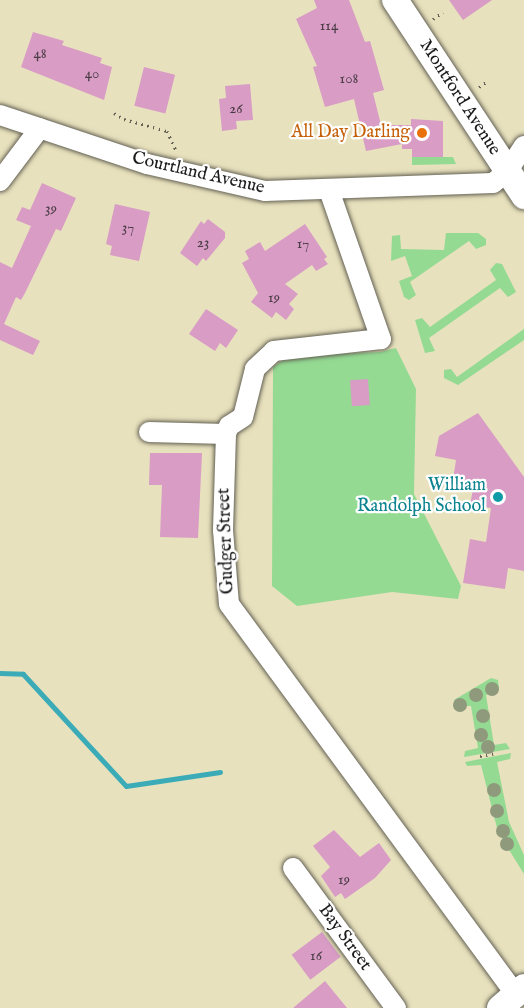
<!DOCTYPE html>
<style>
body{margin:0}
#map{position:relative;width:524px;height:1008px;overflow:hidden;background:#e8e1bd;font-family:"IM FELL English",serif}
div>[style]{position:absolute}
[style*='--x']{left:calc(var(--x)*1px);top:calc(var(--y)*1px);width:calc(var(--w)*1px);rotate:calc(var(--a)*1deg)}
.green>*{inset:0;background:#94da93}
.stream>*{height:5px;margin:-2.5px;padding:0 2.5px;transform-origin:2.5px;border-radius:2.5px;background:#3bacb7}
.building>*{inset:0;background:#d89cc5;transform-origin:0 0}
.path>*{height:3px;margin-top:-1.5px;transform-origin:0;background:repeating-linear-gradient(90deg,#636154 0 1.5px,transparent 0 6px)}
.roads{filter:drop-shadow(0 0 2px #636154) drop-shadow(0 0 2px #636154)}
.minor>*{height:20px;margin:-10px;padding:0 10px;transform-origin:10px;border-radius:10px;background:#fff}
.tertiary>*{height:26px;margin:-13px;padding:0 13px;transform-origin:13px;border-radius:13px;background:#fff}
.trees>*{width:14px;height:14px;margin:-7px;border-radius:50%;background:#8f997c}
.dots>*{width:16px;height:16px;translate:-50% -50%;box-sizing:border-box;border:3px solid #fff;border-radius:50%}
span{translate:-50% -50%;white-space:nowrap;text-align:center;line-height:1.15;-webkit-text-stroke:4.5px #fff;paint-order:stroke}
.number-label{font-size:15px;color:#4b3c46}
.number-label span{-webkit-text-stroke-width:0}
.street-label{font-size:18px;color:#1c1c1c}
.food-label{font-size:18px;color:#c56008}
.right{translate:-100% -50%;text-align:right}
.culture-label{font-size:18px;color:#0d838f}
</style>
<div id="map">
<div class="green">
<i style="clip-path:polygon(412px 157px,453px 157px,456px 164px,412px 165px)"></i>
<i style="clip-path:polygon(446px 233px,478px 233px,486px 239px,486px 245px,476px 249px,469px 241px,410px 282px,416px 295px,409px 300px,404px 297px,399px 281px,412px 276px,405px 256px,391px 261px,392px 236px,400px 235px,401px 249px,444px 250px)"></i>
<i style="clip-path:polygon(496px 263px,502px 264px,516px 292px,508px 297px,500px 288px,429px 338px,435px 351px,425px 353px,415px 320px,422px 318px,430px 327px,496px 280px,490px 270px)"></i>
<i style="clip-path:polygon(524px 329px,524px 340px,458px 385px,444px 378px,444px 370px,451px 369px,457px 377px)"></i>
<i style="clip-path:polygon(396px 348px,416px 389px,414px 494px,461px 586px,458px 599px,392px 592px,297px 606px,272px 586px,273px 367px,289px 356px,380px 352px)"></i>
<i style="clip-path:polygon(491px 678px,498px 680px,499px 688px,496px 693px,486px 695px,494px 745px,506px 743px,510px 749px,464px 757px,465px 751px,478px 748px,471px 706px,456px 706px,454px 700px)"></i>
<i style="clip-path:polygon(511px 753px,510px 759px,497px 762px,509px 822px,524px 855px,524px 874px,498px 832px,481px 765px,467px 766px,465px 762px)"></i>
</div>
<div class="stream">
<i style="--x:0;--y:673;--w:23;--a:2"></i>
<i style="--x:23;--y:674;--w:152;--a:47.4"></i>
<i style="--x:126;--y:786;--w:95;--a:-8.5"></i>
</div>
<div class="building">
<i style="clip-path:polygon(314px 0,349px 0,365px 42px,370px 41px,384px 90px,373px 93px,381px 125px,411px 125px,411px 119px,443px 121px,443px 157px,412px 157px,412px 149px,402px 149px,402px 144px,366px 151px,354px 99px,325px 107px,313px 67px,317px 66px,296px 19px,317px 8px)"></i>
<i style="clip-path:polygon(449px 0,492px 0,463px 20px)"></i>
<i style="clip-path:polygon(33px 32px,64px 41px,62px 45px,102px 58px,100px 63px,112px 67px,104px 100px,21px 67px)"></i>
<i style="left:144px;top:67px;width:32px;height:40px;rotate:14deg"></i>
<i style="clip-path:polygon(250px 84px,253px 120px,236px 121px,237px 129px,222px 131px,219px 99px,226px 98px,225px 86px)"></i>
<i style="clip-path:polygon(42px 183px,76px 198px,61px 231px,56px 229px,25px 293px,21px 300px,16px 297px,4px 324px,40px 341px,33px 355px,0 340px,0 262px,12px 268px,31px 226px,16px 220px,22px 207px,30px 210px)"></i>
<i style="clip-path:polygon(115px 204px,150px 212px,139px 261px,110px 255px,112px 246px,106px 244px)"></i>
<i style="clip-path:polygon(208px 219px,225px 232px,225px 238px,206px 261px,203px 258px,197px 266px,180px 253px,201px 221px,204px 224px)"></i>
<i style="clip-path:polygon(305px 224px,327px 257px,324px 259px,328px 264px,316px 271px,312px 265px,285px 284px,298px 294px,289px 304px,294px 309px,286px 320px,276px 312px,272px 318px,251px 302px,258px 293px,242px 263px,249px 259px,245px 251px,260px 242px,265px 251px)"></i>
<i style="clip-path:polygon(206px 309px,238px 330px,226px 348px,220px 343px,215px 351px,189px 334px)"></i>
<i style="left:368px;top:379px;width:26px;height:18px;rotate:86deg"></i>
<i style="clip-path:polygon(478px 413px,524px 477px,524px 571px,508px 568px,505px 589px,463px 583px,470px 539px,486px 542px,491px 508px,470px 505px,474px 484px,453px 480px,456px 460px,435px 456px,439px 436px)"></i>
<i style="clip-path:polygon(150px 453px,202px 453px,198px 538px,160px 537px,162px 485px,149px 485px)"></i>
<i style="clip-path:polygon(334px 830px,360px 857px,379px 843px,391px 860px,375px 878px,345px 899px,341px 893px,335px 897px,321px 876px,330px 867px,313px 846px)"></i>
<i style="left:322px;top:932px;width:31px;height:38px;rotate:53deg"></i>
<i style="clip-path:polygon(325px 981px,347px 1008px,293px 1008px)"></i>
</div>
<div class="path">
<i style="--x:433;--y:19;--w:12;--a:-35"></i>
<i style="--x:479;--y:87;--w:11;--a:-34"></i>
<i style="--x:114;--y:113;--w:12;--a:31"></i>
<i style="--x:124;--y:119;--w:45;--a:15.6"></i>
<i style="--x:167;--y:131;--w:23;--a:65"></i>
<i style="--x:480;--y:756;--w:16;--a:-11"></i>
</div>
<div class="roads">
<div class="minor">
<i style="--x:0;--y:115;--w:155;--a:18.4"></i>
<i style="--x:147;--y:164;--w:121;--a:12.9"></i>
<i style="--x:265;--y:191;--w:228;--a:-2"></i>
<i style="--x:493;--y:183;--w:18;--a:-38"></i>
<i style="--x:507;--y:172;--w:31;--a:-57"></i>
<i style="--x:0;--y:181;--w:66;--a:-53"></i>
<i style="--x:329;--y:190;--w:158;--a:70.8"></i>
<i style="--x:381;--y:339;--w:108;--a:173.6"></i>
<i style="--x:274;--y:351;--w:26;--a:137"></i>
<i style="--x:255;--y:369;--w:49;--a:104"></i>
<i style="--x:243;--y:417;--w:17;--a:147"></i>
<i style="--x:229;--y:426;--w:9;--a:111"></i>
<i style="--x:226;--y:434;--w:96;--a:91.8"></i>
<i style="--x:223;--y:530;--w:74;--a:85.4"></i>
<i style="--x:229;--y:604;--w:484;--a:53.7"></i>
<i style="--x:149;--y:432;--w:77;--a:1.5"></i>
<i style="--x:293;--y:868;--w:174;--a:53.7"></i>
</div>
<div class="tertiary">
<i style="--x:395;--y:0;--w:235;--a:56.6"></i>
<i style="--x:500;--y:1008;--w:32;--a:-41"></i>
</div>
</div>
<div class="trees">
<i style="left:492px;top:689px"></i>
<i style="left:476px;top:695px"></i>
<i style="left:460px;top:705px"></i>
<i style="left:483px;top:716px"></i>
<i style="left:481px;top:735px"></i>
<i style="left:488px;top:747px"></i>
<i style="left:494px;top:790px"></i>
<i style="left:497px;top:811px"></i>
<i style="left:503px;top:831px"></i>
<i style="left:507px;top:844px"></i>
</div>
<div class="dots">
<i style="left:422px;top:133px;background:#e8710a"></i>
<i style="left:498px;top:497px;background:#0f9aa8"></i>
</div>
<div class="number-label">
<span style="left:329px;top:26px">114</span>
<span style="left:40px;top:54px">48</span>
<span style="left:92px;top:74px">40</span>
<span style="left:349px;top:79px">108</span>
<span style="left:236px;top:109px">26</span>
<span style="left:51px;top:209px">39</span>
<span style="left:128px;top:228px">37</span>
<span style="left:203px;top:243px">23</span>
<span style="left:303px;top:244px">17</span>
<span style="left:274px;top:298px">19</span>
<span style="left:344px;top:880px">19</span>
<span style="left:316px;top:956px">16</span>
</div>
<div class="street-label">
<span style="left:459px;top:98px;rotate:57deg">Montford Avenue</span>
<span style="left:198px;top:174px;rotate:13deg">Courtland Avenue</span>
<span style="left:227px;top:541px;rotate:-92deg">Gudger Street</span>
<span style="left:344px;top:938px;rotate:54deg">Bay Street</span>
</div>
<div class="food-label">
<span class="right" style="left:410px;top:133px">All Day Darling</span>
</div>
<div class="culture-label">
<span class="right" style="left:486px;top:497px">William<br>Randolph School</span>
</div>
</div>
